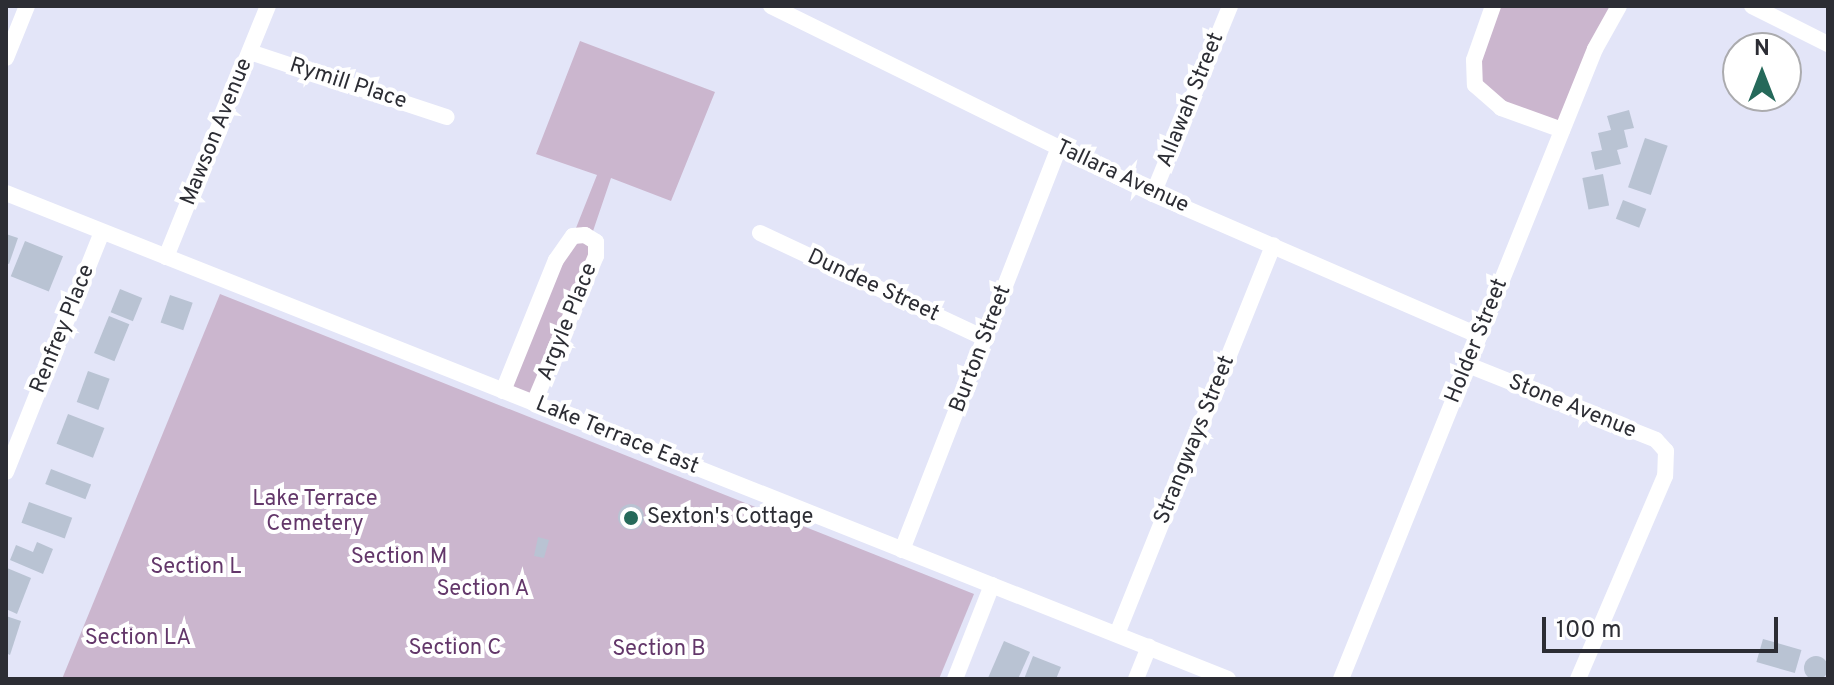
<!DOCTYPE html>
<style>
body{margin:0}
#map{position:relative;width:1834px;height:685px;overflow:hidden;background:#e3e5f8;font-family:Overpass,sans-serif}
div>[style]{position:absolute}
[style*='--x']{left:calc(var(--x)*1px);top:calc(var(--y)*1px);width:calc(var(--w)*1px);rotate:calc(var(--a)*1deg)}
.green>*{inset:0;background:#cbb6ce}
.building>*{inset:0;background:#b9c3d3;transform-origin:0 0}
.round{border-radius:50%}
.minor>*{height:16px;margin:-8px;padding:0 8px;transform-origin:8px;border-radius:8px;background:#fff}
.dots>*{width:22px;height:22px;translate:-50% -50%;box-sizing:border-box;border:4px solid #fff;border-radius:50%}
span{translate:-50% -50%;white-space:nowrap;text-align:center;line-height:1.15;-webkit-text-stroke:8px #fff;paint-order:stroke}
.street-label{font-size:22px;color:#2c2d34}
.park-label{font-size:22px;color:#63376a}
.poi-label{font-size:22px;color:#2c2d34}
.left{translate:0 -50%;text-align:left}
.frame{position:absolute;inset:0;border:8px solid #2c2d34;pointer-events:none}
.north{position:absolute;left:1722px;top:32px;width:80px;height:80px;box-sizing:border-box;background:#fff;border:2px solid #ababae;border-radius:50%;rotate:0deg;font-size:22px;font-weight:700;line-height:32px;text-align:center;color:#2c2d34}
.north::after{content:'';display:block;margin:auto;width:28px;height:36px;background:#25695a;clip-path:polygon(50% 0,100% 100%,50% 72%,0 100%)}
.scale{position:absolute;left:1542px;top:617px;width:236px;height:36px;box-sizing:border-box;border:4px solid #2c2d34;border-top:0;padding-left:10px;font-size:24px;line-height:28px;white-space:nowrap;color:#2c2d34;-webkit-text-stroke:6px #fff;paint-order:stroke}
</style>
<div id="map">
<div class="green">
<i style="clip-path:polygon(1498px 6px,1610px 6px,1560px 127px,1507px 108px,1482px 88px,1482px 44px)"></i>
<i style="clip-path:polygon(580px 41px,715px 92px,671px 201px,611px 178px,592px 234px,576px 228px,597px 175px,536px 154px)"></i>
<i style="clip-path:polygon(585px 239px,592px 255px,532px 399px,508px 390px,567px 249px)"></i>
<i style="clip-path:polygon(220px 294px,974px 594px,939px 679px,62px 679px)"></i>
</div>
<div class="building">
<i style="clip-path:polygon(1629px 110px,1634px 128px,1624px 130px,1628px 147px,1617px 150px,1621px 164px,1595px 170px,1591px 152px,1602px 150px,1598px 133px,1611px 130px,1607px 116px)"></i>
<i style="left:1645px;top:138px;width:24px;height:52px;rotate:19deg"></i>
<i style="left:1603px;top:174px;width:32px;height:21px;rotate:79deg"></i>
<i style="left:1623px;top:200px;width:25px;height:20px;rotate:21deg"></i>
<i style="clip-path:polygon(6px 234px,18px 238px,9px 264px,6px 263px)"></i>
<i style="left:25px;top:241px;width:41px;height:38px;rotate:22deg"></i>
<i style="left:120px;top:289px;width:24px;height:25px;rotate:22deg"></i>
<i style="left:170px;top:295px;width:24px;height:29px;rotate:19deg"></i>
<i style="left:109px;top:316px;width:22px;height:40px;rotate:22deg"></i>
<i style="left:88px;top:371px;width:23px;height:33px;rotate:20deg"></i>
<i style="left:68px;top:414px;width:39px;height:32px;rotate:21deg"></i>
<i style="left:51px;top:469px;width:43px;height:16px;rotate:21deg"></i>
<i style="left:29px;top:502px;width:46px;height:22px;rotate:20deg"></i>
<i class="round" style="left:618px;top:504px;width:26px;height:26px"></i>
<i style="clip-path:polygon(538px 537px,549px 540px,544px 558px,534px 556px)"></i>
<i style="clip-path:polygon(37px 542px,53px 549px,43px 574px,10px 560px,16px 545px,33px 552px)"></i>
<i style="clip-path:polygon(7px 568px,31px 578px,17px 614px,6px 609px)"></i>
<i style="clip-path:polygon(6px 616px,21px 621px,10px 655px,6px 653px)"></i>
<i style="left:1763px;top:639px;width:40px;height:24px;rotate:16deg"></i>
<i style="clip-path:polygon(1004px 641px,1030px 652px,1018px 679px,988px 678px)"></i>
<i class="round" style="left:1804px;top:656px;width:24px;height:24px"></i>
<i style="clip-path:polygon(1033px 656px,1061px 667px,1056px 679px,1024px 679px)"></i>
</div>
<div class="minor">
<i style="--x:771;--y:6;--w:426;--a:26.2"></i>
<i style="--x:1153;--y:194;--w:356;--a:23.5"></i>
<i style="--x:1493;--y:6;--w:57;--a:109.4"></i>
<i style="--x:1474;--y:60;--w:25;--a:88"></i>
<i style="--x:1475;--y:85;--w:35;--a:41"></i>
<i style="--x:1501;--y:108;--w:65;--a:19.8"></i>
<i style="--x:1752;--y:6;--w:85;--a:26.6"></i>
<i style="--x:250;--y:52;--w:207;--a:18.3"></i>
<i style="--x:6;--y:58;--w:56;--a:-68"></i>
<i style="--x:6;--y:193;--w:1315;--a:21.69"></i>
<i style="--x:1153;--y:194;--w:203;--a:-67.7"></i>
<i style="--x:760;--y:233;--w:250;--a:25.1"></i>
<i style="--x:166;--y:257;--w:271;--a:-67.9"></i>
<i style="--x:1468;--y:365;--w:202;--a:21.7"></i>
<i style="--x:1656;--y:440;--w:15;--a:48"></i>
<i style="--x:1666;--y:451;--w:25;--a:92"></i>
<i style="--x:1665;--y:476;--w:221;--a:113.2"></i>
<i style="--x:503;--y:391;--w:141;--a:-68"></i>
<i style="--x:556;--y:260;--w:29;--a:-55"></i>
<i style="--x:573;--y:236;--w:12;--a:-5"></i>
<i style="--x:585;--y:235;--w:13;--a:32"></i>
<i style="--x:596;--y:242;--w:14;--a:90"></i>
<i style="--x:596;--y:256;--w:160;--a:112.9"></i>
<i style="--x:6;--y:472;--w:258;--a:-68.2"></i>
<i style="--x:902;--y:550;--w:432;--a:-68.7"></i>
<i style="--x:1117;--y:634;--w:419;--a:-68.1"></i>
<i style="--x:955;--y:679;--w:101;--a:-68.5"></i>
<i style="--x:1136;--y:679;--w:35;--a:-68"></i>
<i style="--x:1341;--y:679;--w:679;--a:-68.04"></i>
<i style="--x:1595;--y:49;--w:49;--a:-60.8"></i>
</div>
<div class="dots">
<i style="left:631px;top:518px;background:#25695a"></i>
</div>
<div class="street-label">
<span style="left:348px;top:84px;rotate:18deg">Rymill Place</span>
<span style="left:1191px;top:100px;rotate:-68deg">Allawah Street</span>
<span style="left:217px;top:132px;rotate:-68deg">Mawson Avenue</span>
<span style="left:1122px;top:177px;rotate:25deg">Tallara Avenue</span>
<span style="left:873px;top:286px;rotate:25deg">Dundee Street</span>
<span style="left:568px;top:322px;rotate:-68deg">Argyle Place</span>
<span style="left:63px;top:329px;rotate:-68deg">Renfrey Place</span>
<span style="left:1477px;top:341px;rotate:-68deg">Holder Street</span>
<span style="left:981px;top:349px;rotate:-69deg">Burton Street</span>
<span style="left:1572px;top:407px;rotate:22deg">Stone Avenue</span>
<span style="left:617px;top:436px;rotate:22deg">Lake Terrace East</span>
<span style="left:1195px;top:440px;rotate:-68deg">Strangways Street</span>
</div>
<div class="park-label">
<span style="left:315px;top:512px">Lake Terrace<br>Cemetery</span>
<span style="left:399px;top:558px">Section M</span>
<span style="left:196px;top:568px">Section L</span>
<span style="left:483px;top:590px">Section A</span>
<span style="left:138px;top:639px">Section LA</span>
<span style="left:455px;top:649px">Section C</span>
<span style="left:659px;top:650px">Section B</span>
</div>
<div class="poi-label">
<span class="left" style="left:647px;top:518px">Sexton's Cottage</span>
</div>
<div class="frame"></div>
<div class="north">N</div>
<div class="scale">100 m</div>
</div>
